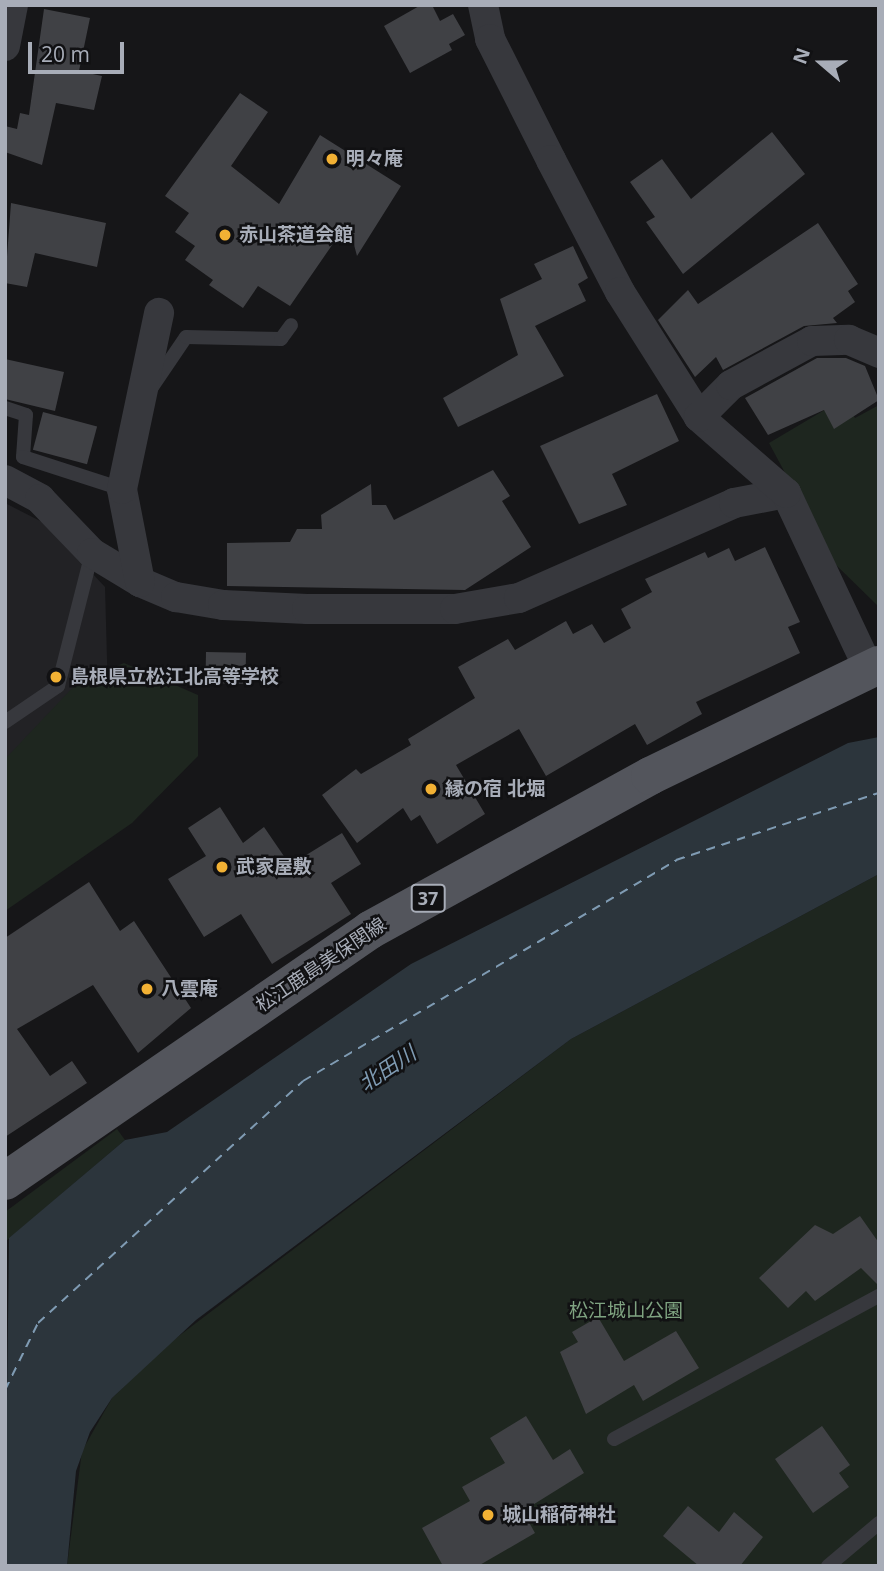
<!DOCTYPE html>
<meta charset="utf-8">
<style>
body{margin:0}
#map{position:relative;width:884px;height:1571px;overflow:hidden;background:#161618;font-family:"Open Sans","Noto Sans JP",sans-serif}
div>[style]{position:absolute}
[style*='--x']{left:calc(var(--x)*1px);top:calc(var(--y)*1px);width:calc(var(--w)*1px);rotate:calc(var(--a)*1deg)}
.built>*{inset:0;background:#222225}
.green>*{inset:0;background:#1e261f}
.water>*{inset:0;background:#2c353c}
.ferry>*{height:2px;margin-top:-1px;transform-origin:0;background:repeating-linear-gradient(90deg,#7f9bb3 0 9px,transparent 0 16px)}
.building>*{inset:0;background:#404145;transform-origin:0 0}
.service>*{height:14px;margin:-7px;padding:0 7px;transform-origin:7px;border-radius:7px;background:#37383d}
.minor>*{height:30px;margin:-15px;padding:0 15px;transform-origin:15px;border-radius:15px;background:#37383d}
.primary>*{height:38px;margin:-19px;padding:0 19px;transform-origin:19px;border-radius:19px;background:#53555c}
.dots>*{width:19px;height:19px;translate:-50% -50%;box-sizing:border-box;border:4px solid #111113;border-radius:50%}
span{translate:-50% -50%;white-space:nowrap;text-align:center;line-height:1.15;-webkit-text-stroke:5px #111113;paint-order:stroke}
.shield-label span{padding:2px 5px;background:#111113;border:2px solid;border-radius:5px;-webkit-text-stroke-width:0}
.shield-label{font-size:18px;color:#a8adb8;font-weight:700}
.poi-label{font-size:19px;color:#a8adb8;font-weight:700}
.left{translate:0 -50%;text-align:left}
.street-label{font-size:19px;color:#a8adb8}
.park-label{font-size:19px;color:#7fa381}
.water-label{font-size:21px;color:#7f9bb3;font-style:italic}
.frame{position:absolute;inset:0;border:7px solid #a8adb8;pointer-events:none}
.north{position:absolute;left:786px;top:28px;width:70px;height:70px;-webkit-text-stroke:5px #111113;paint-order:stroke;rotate:290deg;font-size:19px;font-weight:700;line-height:28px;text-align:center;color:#a8adb8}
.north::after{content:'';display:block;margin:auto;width:24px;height:32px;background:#a8adb8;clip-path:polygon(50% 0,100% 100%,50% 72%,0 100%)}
.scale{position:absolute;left:28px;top:42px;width:96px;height:32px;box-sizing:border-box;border:4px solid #a8adb8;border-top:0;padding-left:9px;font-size:21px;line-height:24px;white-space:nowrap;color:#a8adb8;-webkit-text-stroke:5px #111113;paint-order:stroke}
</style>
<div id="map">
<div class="built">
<i style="clip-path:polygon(5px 503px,46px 524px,105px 587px,110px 767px,5px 792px)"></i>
</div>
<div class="green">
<i style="clip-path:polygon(843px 399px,855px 418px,879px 405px,879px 607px,833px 562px,769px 443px)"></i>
<i style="clip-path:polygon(124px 663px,198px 695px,198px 756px,132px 823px,5px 911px,5px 759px,78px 682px)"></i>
<i style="clip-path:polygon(879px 874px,879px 1566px,67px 1566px,82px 1451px,112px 1398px,167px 1345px,571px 1039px)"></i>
<i style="clip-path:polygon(117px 1129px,125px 1140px,5px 1242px,5px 1212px)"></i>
</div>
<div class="water">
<i style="clip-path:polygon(879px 737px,879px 874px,571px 1039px,196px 1320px,112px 1398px,90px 1432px,76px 1471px,67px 1566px,5px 1566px,9px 1238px,125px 1140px,167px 1132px,411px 964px,848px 743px)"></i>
</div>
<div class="ferry">
<i style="--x:5;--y:1390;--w:75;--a:-63.8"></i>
<i style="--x:38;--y:1323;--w:359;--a:-42.4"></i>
<i style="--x:303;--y:1081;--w:434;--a:-30.6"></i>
<i style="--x:676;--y:860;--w:214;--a:-18.3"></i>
</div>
<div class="building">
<i style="clip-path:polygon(421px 5px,432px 5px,440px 21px,453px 14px,465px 35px,449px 44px,452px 50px,410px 73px,384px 26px)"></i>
<i style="clip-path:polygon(44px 9px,90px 18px,79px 71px,102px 76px,94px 110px,56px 103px,42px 165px,5px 152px,5px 126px,17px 129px,20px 113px,29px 115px)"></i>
<i style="clip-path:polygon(240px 93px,268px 112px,231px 166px,279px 204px,320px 135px,401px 186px,357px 256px,348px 222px,290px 306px,258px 286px,243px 308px,209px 285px,213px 280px,185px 260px,195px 246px,175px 232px,189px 213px,165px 196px)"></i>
<i style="clip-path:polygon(772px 132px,805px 174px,683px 274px,646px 222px,655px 217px,630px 182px,662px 159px,691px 199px)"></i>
<i style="clip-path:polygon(11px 203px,106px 223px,97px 267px,35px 253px,27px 287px,5px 283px)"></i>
<i style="clip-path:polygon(818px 223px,858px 284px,848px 291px,855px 302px,833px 318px,837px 323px,804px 326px,723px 370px,716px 357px,695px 377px,658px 320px,688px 290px,698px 304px)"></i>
<i style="clip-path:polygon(573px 246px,588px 278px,578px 284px,586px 301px,535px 326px,564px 376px,458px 427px,443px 398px,518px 355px,500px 299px,542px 279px,534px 264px)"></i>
<i style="clip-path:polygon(817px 358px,846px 358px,865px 366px,879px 400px,834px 429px,824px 410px,768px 435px,745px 398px)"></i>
<i style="clip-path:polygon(5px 359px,64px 372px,55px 411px,5px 399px)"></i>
<i style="clip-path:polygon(657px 394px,679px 441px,612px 474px,627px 505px,579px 524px,540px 446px)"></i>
<i style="left:43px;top:412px;width:56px;height:39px;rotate:15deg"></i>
<i style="clip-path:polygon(493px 470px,510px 496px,502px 501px,531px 547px,465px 590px,227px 586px,227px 543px,290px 542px,297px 529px,322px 529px,321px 515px,371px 484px,372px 505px,386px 505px,394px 520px)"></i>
<i style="clip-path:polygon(765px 547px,800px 622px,788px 627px,800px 653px,696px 702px,702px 714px,647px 745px,635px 724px,546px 776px,519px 729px,456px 765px,485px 814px,437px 844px,420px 815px,411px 821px,403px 808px,357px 843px,322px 795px,356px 769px,361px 774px,411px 745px,408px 739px,475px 698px,458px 667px,508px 639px,515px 650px,566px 621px,573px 634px,592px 624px,604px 643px,631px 628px,621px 609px,652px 592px,645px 579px,705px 552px,708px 558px,729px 548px,735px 561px)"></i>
<i style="left:206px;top:652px;width:40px;height:31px;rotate:1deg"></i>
<i style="clip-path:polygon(220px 807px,243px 843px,264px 827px,290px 865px,342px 833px,361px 864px,331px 883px,351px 914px,272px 964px,241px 914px,204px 937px,168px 879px,206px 856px,188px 828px)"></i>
<i style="clip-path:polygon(89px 882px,120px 931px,134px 921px,191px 1008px,138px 1053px,93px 985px,17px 1029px,50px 1076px,72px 1061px,87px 1083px,5px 1137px,5px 938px)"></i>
<i style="clip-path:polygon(860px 1216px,879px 1243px,879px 1286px,861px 1268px,815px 1301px,806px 1291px,788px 1308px,759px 1278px,815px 1225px,833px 1234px)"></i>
<i style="clip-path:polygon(598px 1317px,624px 1361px,676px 1331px,699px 1368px,643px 1401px,634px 1385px,586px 1414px,560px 1352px,578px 1342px,572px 1332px)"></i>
<i style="clip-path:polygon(526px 1416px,553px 1460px,570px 1449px,584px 1473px,531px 1506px,535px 1512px,526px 1517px,535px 1533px,478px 1566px,443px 1566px,422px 1528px,470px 1501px,462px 1487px,505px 1463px,490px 1438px)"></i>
<i style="clip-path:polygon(822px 1426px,850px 1465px,839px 1473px,849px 1487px,813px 1513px,775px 1459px)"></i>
<i style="clip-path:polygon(688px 1506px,719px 1532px,734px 1512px,763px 1537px,740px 1566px,699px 1566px,663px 1536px)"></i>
</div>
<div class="service">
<i style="--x:152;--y:387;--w:60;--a:-55.8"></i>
<i style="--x:186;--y:337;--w:95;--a:1.2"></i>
<i style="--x:281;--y:339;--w:17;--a:-54"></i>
<i style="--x:5;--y:408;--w:22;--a:18"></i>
<i style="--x:26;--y:415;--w:42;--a:94.1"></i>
<i style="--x:23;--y:457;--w:104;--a:17.9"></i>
<i style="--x:5;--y:722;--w:64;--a:-34.2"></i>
<i style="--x:58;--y:686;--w:137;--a:-75.7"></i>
<i style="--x:614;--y:1439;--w:301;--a:-28.4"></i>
<i style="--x:828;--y:1566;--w:67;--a:-40.1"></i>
</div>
<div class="minor">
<i style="--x:483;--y:5;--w:35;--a:78"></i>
<i style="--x:490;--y:39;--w:136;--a:63.2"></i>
<i style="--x:551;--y:160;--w:149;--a:62.4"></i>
<i style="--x:620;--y:292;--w:148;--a:57.7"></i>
<i style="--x:5;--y:46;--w:42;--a:-79"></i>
<i style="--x:5;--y:480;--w:40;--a:28"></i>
<i style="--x:40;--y:499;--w:75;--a:46.1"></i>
<i style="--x:92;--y:553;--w:56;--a:31.1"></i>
<i style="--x:140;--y:582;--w:39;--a:23"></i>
<i style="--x:176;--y:597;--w:48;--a:9.7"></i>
<i style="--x:223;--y:605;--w:84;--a:2.7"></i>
<i style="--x:307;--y:609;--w:148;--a:0"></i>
<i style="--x:455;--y:609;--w:65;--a:-9.8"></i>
<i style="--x:519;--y:598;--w:235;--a:-23.8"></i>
<i style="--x:734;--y:503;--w:53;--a:-10.9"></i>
<i style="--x:786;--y:493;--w:192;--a:64.8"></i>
<i style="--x:786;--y:493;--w:116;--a:-138.9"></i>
<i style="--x:699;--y:417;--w:45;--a:-45"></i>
<i style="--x:731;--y:385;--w:92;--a:-28.5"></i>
<i style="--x:812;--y:341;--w:37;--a:-2"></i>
<i style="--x:849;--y:340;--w:33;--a:23"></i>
<i style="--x:140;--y:582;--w:95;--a:-101"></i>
<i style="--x:122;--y:489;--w:180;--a:-78.1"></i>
</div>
<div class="primary">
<i style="--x:5;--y:1181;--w:443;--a:-34.5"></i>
<i style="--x:370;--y:930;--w:320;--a:-28.8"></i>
<i style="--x:650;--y:776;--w:254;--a:-25.9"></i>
</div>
<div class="dots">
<i style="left:332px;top:159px;background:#f2b134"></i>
<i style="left:225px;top:235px;background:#f2b134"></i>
<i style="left:56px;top:677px;background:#f2b134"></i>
<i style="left:431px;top:789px;background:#f2b134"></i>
<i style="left:222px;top:867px;background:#f2b134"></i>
<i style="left:147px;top:989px;background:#f2b134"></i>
<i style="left:488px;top:1515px;background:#f2b134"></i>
</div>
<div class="shield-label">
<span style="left:428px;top:898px">37</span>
</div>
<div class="poi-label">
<span class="left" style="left:346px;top:159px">明々庵</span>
<span class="left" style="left:239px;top:235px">赤山茶道会館</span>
<span class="left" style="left:70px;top:677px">島根県立松江北高等学校</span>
<span class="left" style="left:445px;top:789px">縁の宿 北堀</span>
<span class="left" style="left:236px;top:867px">武家屋敷</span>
<span class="left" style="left:161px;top:989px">八雲庵</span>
<span class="left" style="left:502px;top:1515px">城山稲荷神社</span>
</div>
<div class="street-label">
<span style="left:321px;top:965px;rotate:-34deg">松江鹿島美保関線</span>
</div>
<div class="park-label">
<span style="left:626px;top:1311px">松江城山公園</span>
</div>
<div class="water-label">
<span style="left:387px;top:1068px;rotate:-34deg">北田川</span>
</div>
<div class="frame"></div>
<div class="north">N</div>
<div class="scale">20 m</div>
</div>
